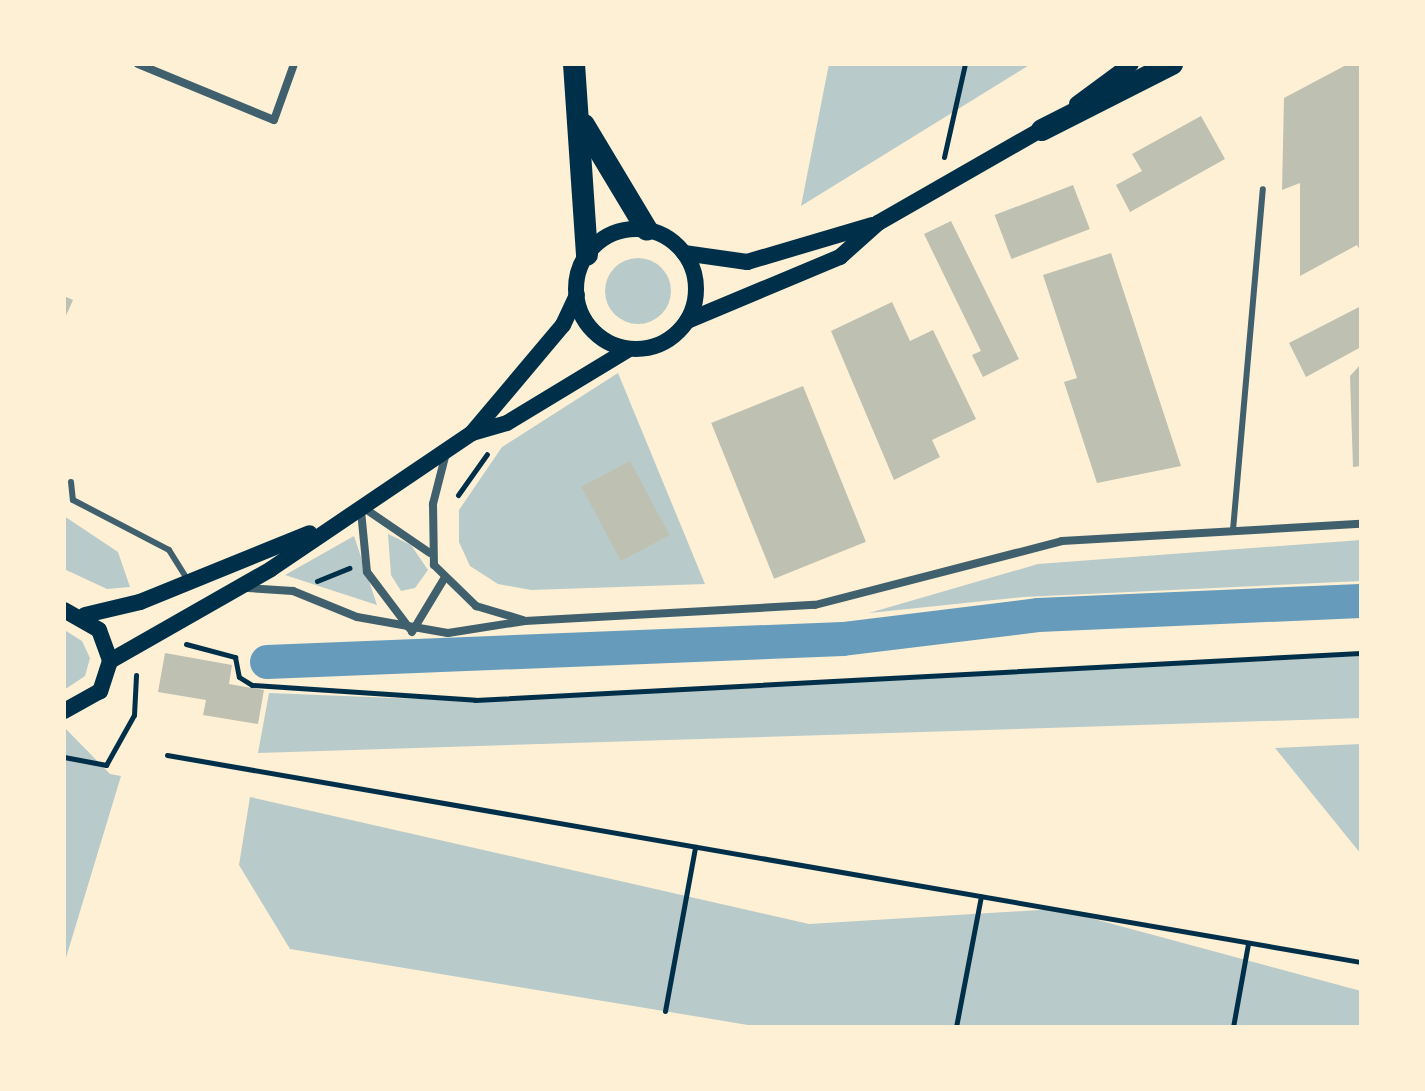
<!DOCTYPE html>
<style>
body{margin:0}
#map{position:relative;width:1425px;height:1091px;overflow:hidden;background:#fdf0d5;font-family:Rubik,sans-serif}
div>[style]{position:absolute}
[style*='--x']{left:calc(var(--x)*1px);top:calc(var(--y)*1px);width:calc(var(--w)*1px);rotate:calc(var(--a)*1deg)}
.green>*{inset:0;background:#b9caca}
.round{border-radius:50%}
.canal>*{height:34px;margin:-17px;padding:0 17px;transform-origin:17px;border-radius:17px;background:#669bbc}
.building>*{inset:0;background:#bec0b2;transform-origin:0 0}
.path>*{height:5px;margin:-2.5px;padding:0 2.5px;transform-origin:2.5px;border-radius:2.5px;background:#003049}
.service>*{height:6px;margin:-3px;padding:0 3px;transform-origin:3px;border-radius:3px;background:#3f606c}
.minor>*{height:8px;margin:-4px;padding:0 4px;transform-origin:4px;border-radius:4px;background:#3f606c}
.secondary>*{height:16px;margin:-8px;padding:0 8px;transform-origin:8px;border-radius:8px;background:#003049}
.secondary>.ring{margin:-8px;padding:0;box-sizing:content-box;background:none;border:16px solid #003049;border-radius:50%}
.trunk>*{height:22px;margin:-11px;padding:0 11px;transform-origin:11px;border-radius:11px;background:#003049}
span{translate:-50% -50%;white-space:nowrap;text-align:center;line-height:1.15;-webkit-text-stroke:8px #fdf0d5;paint-order:stroke}
.frame{position:absolute;inset:0;border:66px solid #fdf0d5;pointer-events:none}
</style>
<div id="map">
<div class="green">
<i style="clip-path:polygon(829px 64px,1031px 64px,801px 206px)"></i>
<i class="round" style="left:605px;top:258px;width:66px;height:66px"></i>
<i style="clip-path:polygon(618px 373px,705px 584px,531px 590px,498px 584px,470px 566px,459px 542px,459px 510px,502px 447px)"></i>
<i style="clip-path:polygon(64px 516px,118px 552px,130px 587px,107px 589px,64px 569px)"></i>
<i style="clip-path:polygon(388px 534px,411px 545px,428px 570px,415px 588px,401px 591px,391px 575px)"></i>
<i style="clip-path:polygon(354px 536px,377px 605px,285px 575px)"></i>
<i style="clip-path:polygon(1361px 540px,1361px 581px,1024px 597px,869px 613px,1038px 564px)"></i>
<i style="clip-path:polygon(66px 631px,82px 641px,90px 658px,85px 676px,64px 690px)"></i>
<i style="clip-path:polygon(1361px 656px,1361px 718px,258px 753px,269px 693px,470px 701px)"></i>
<i style="clip-path:polygon(64px 727px,110px 774px,121px 776px,65px 961px)"></i>
<i style="clip-path:polygon(1361px 744px,1361px 854px,1275px 748px)"></i>
<i style="clip-path:polygon(250px 797px,809px 924px,1057px 909px,1361px 991px,1361px 1027px,760px 1027px,290px 949px,239px 865px)"></i>
</div>
<div class="canal">
<i style="--x:267;--y:662;--w:576;--a:-2.29"></i>
<i style="--x:843;--y:639;--w:196;--a:-7"></i>
<i style="--x:1038;--y:615;--w:323;--a:-2.5"></i>
</div>
<div class="building">
<i style="clip-path:polygon(1348px 64px,1361px 64px,1361px 252px,1357px 245px,1300px 276px,1300px 183px,1282px 190px,1284px 98px)"></i>
<i style="clip-path:polygon(1201px 116px,1225px 159px,1130px 212px,1116px 185px,1142px 171px,1132px 154px)"></i>
<i style="left:1073px;top:185px;width:47px;height:84px;rotate:69deg"></i>
<i style="clip-path:polygon(951px 221px,1019px 359px,983px 377px,972px 355px,981px 351px,924px 234px)"></i>
<i style="clip-path:polygon(1111px 253px,1181px 466px,1097px 483px,1064px 382px,1077px 378px,1043px 275px)"></i>
<i style="clip-path:polygon(64px 296px,73px 300px,64px 320px)"></i>
<i style="clip-path:polygon(892px 302px,910px 341px,933px 330px,976px 419px,932px 440px,940px 457px,894px 480px,831px 331px)"></i>
<i style="clip-path:polygon(1361px 306px,1361px 347px,1306px 377px,1289px 343px)"></i>
<i style="clip-path:polygon(1361px 364px,1361px 466px,1353px 467px,1350px 376px)"></i>
<i style="left:803px;top:386px;width:168px;height:99px;rotate:68deg"></i>
<i style="left:630px;top:461px;width:84px;height:55px;rotate:62deg"></i>
<i style="clip-path:polygon(165px 653px,232px 665px,229px 684px,264px 690px,258px 724px,203px 715px,206px 700px,158px 692px)"></i>
</div>
<div class="path">
<i style="--x:944;--y:157;--w:95;--a:-77.3"></i>
<i style="--x:458;--y:495;--w:50;--a:-54.7"></i>
<i style="--x:317;--y:581;--w:35;--a:-22"></i>
<i style="--x:186;--y:644;--w:51;--a:14.9"></i>
<i style="--x:235;--y:657;--w:20;--a:79"></i>
<i style="--x:239;--y:677;--w:15;--a:32"></i>
<i style="--x:252;--y:685;--w:224;--a:3.8"></i>
<i style="--x:475;--y:700;--w:887;--a:-3.04"></i>
<i style="--x:167;--y:755;--w:1212;--a:9.84"></i>
<i style="--x:64;--y:757;--w:43;--a:10.8"></i>
<i style="--x:106;--y:765;--w:57;--a:-60.8"></i>
<i style="--x:134;--y:715;--w:40;--a:-87.1"></i>
<i style="--x:665;--y:1011;--w:167;--a:-79.6"></i>
<i style="--x:956;--y:1027;--w:133;--a:-79.2"></i>
<i style="--x:1233;--y:1027;--w:84;--a:-79.8"></i>
</div>
<div class="service">
<i style="--x:71;--y:482;--w:18;--a:84"></i>
<i style="--x:73;--y:500;--w:108;--a:27.5"></i>
<i style="--x:169;--y:550;--w:36;--a:58"></i>
<i style="--x:1233;--y:530;--w:342;--a:-85"></i>
</div>
<div class="minor">
<i style="--x:138;--y:64;--w:147;--a:22.4"></i>
<i style="--x:274;--y:120;--w:59;--a:-70.3"></i>
<i style="--x:446;--y:453;--w:53;--a:104.3"></i>
<i style="--x:433;--y:504;--w:61;--a:89.1"></i>
<i style="--x:434;--y:565;--w:59;--a:44.3"></i>
<i style="--x:476;--y:606;--w:49;--a:16.6"></i>
<i style="--x:361;--y:506;--w:83;--a:34.3"></i>
<i style="--x:361;--y:511;--w:61;--a:84.4"></i>
<i style="--x:367;--y:572;--w:71;--a:53"></i>
<i style="--x:248;--y:588;--w:45;--a:3.8"></i>
<i style="--x:293;--y:591;--w:69;--a:22.1"></i>
<i style="--x:357;--y:617;--w:92;--a:10"></i>
<i style="--x:448;--y:633;--w:78;--a:-8.9"></i>
<i style="--x:525;--y:621;--w:290;--a:-3.2"></i>
<i style="--x:815;--y:605;--w:255;--a:-14.5"></i>
<i style="--x:1062;--y:541;--w:299;--a:-3.3"></i>
<i style="--x:412;--y:632;--w:62;--a:-58.9"></i>
</div>
<div class="secondary">
<i style="--x:1077;--y:104;--w:67;--a:-36.5"></i>
<i class="ring" style="left:576px;top:229px;width:104px;height:104px"></i>
<i style="--x:684;--y:253;--w:64;--a:8.1"></i>
<i style="--x:747;--y:262;--w:130;--a:-16.5"></i>
<i style="--x:687;--y:321;--w:166;--a:-22.7"></i>
<i style="--x:840;--y:257;--w:51;--a:-41.8"></i>
<i style="--x:878;--y:223;--w:197;--a:-29.8"></i>
<i style="--x:472;--y:433;--w:36;--a:-16"></i>
<i style="--x:507;--y:423;--w:143;--a:-31.2"></i>
<i style="--x:64;--y:610;--w:40;--a:29.7"></i>
<i style="--x:99;--y:630;--w:33;--a:70"></i>
<i style="--x:110;--y:661;--w:32;--a:108"></i>
<i style="--x:100;--y:691;--w:41;--a:150.9"></i>
<i style="--x:85;--y:615;--w:57;--a:-13.3"></i>
<i style="--x:140;--y:602;--w:183;--a:-22.1"></i>
<i style="--x:110;--y:661;--w:185;--a:-29.7"></i>
<i style="--x:271;--y:569;--w:243;--a:-34.1"></i>
<i style="--x:472;--y:433;--w:141;--a:-49.9"></i>
<i style="--x:563;--y:325;--w:33;--a:-65"></i>
</div>
<div class="trunk">
<i style="--x:574;--y:64;--w:191;--a:86.1"></i>
<i style="--x:584;--y:125;--w:122;--a:59"></i>
<i style="--x:1042;--y:130;--w:146;--a:-26.9"></i>
</div>
<div class="frame"></div>
</div>
